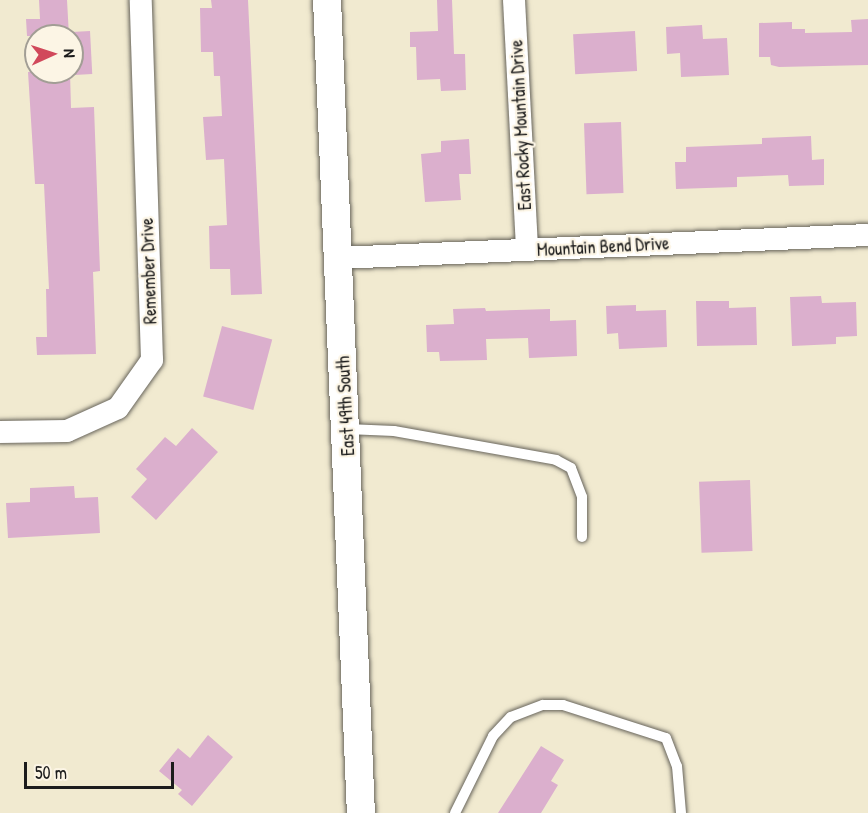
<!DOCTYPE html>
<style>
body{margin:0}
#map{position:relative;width:868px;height:813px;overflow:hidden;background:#f1ead0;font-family:"Patrick Hand",sans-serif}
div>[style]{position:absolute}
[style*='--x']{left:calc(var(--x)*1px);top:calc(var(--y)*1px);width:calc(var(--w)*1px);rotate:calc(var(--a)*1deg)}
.building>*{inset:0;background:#dbafcd;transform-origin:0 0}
.roads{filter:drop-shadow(0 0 2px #67645b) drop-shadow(0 0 2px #67645b)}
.service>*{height:10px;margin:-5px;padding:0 5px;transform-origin:5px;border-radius:5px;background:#fff}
.minor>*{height:22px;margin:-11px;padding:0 11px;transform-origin:11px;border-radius:11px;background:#fff}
.tertiary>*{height:28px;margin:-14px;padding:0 14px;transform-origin:14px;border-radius:14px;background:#fff}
span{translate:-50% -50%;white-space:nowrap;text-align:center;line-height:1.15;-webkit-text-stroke:4.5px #fcf5e5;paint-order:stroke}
.street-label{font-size:18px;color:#1c1c1c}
.north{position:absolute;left:24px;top:24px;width:60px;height:60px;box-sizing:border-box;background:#fcf5e5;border:2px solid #a29e95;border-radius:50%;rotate:87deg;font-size:16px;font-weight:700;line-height:24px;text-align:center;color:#1c1c1c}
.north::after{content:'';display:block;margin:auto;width:21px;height:27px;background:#d1495b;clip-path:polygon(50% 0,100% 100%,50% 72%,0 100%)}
.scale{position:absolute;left:24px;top:762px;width:150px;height:27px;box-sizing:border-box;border:3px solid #1c1c1c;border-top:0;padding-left:8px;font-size:18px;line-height:21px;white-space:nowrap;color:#1c1c1c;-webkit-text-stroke:4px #fcf5e5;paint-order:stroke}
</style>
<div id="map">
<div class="building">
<i style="clip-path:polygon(39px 0,67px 0,69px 36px,27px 36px,26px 19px,40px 19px)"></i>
<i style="clip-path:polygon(211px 0,248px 0,262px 294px,231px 295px,230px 269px,210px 269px,209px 226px,227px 225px,224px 159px,206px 160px,203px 117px,222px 116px,220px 76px,214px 76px,213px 52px,201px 52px,200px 8px,212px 8px)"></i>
<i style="clip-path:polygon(437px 0,452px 0,454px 54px,465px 54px,466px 90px,441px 91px,440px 79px,417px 80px,416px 47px,410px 47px,410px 32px,438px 31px)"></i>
<i style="clip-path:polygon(868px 19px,868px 65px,779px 67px,771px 65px,770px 57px,759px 57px,759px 23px,792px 22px,792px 29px,805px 29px,805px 33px,852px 32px,851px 20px)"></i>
<i style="clip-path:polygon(702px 25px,703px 39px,727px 38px,729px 75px,681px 77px,680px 53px,667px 54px,666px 27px)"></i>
<i style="left:90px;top:31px;width:43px;height:18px;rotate:87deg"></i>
<i style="left:635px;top:31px;width:40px;height:62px;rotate:87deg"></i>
<i style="clip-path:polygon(28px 72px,70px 72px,71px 108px,94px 107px,100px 271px,93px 272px,96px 354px,37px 355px,36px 337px,47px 337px,46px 289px,49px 289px,44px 184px,35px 184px)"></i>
<i style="left:621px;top:122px;width:71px;height:37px;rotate:88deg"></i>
<i style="clip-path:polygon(811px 136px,812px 160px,824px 159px,824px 185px,789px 186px,788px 175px,737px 177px,737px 187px,676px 189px,675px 162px,686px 162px,686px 147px,762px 144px,762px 138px)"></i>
<i style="clip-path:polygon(469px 139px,471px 174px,459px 174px,461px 200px,425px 202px,421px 154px,441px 152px,441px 141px)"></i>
<i style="clip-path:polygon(821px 296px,822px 303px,856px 302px,857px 336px,836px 337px,836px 344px,792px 346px,790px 297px)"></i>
<i style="clip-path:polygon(696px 301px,729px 301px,729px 308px,756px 307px,757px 345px,697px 346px)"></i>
<i style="clip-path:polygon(636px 305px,636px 311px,666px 310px,667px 347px,619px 349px,618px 333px,607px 334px,606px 306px)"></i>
<i style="clip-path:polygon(485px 308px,486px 311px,550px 309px,550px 321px,576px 320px,577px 356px,529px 358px,528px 338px,486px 339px,487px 360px,440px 361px,439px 352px,427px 352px,426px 325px,454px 324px,453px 309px)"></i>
<i style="left:222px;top:326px;width:52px;height:73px;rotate:15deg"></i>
<i style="clip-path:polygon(192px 428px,218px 452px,156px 520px,131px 497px,147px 479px,136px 469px,165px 437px,176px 446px)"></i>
<i style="left:750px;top:480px;width:71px;height:51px;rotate:88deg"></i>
<i style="clip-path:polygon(74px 486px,75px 498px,98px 497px,100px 533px,8px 538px,6px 503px,30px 502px,30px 488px)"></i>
<i style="clip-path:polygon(208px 735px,233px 757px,192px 806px,178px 794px,182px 790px,159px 771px,178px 748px,190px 758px)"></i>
<i style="clip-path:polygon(541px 746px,564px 760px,551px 781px,558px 785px,541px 813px,498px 813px)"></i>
</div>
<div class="roads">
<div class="service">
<i style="--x:347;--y:429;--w:47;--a:2.4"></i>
<i style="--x:394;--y:431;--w:165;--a:10.1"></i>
<i style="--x:556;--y:460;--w:17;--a:28"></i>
<i style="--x:571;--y:468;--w:31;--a:69"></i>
<i style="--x:582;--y:497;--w:40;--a:90"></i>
<i style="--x:455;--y:813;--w:86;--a:-63.7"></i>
<i style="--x:493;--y:736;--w:26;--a:-47"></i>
<i style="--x:511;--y:717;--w:34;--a:-21"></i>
<i style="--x:543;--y:705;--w:20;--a:0"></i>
<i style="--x:563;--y:705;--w:108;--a:17.8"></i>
<i style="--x:666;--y:738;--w:30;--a:69"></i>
<i style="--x:677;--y:766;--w:47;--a:85.1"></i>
</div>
<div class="minor">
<i style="--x:514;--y:0;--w:250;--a:87"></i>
<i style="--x:339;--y:258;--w:529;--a:-2.49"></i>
<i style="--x:0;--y:432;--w:67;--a:-0.9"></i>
<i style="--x:67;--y:431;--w:56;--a:-24.3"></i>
<i style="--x:118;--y:408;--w:59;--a:-54.7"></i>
<i style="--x:152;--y:360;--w:360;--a:-91.8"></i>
</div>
<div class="tertiary">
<i style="--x:327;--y:0;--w:814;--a:87.61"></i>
</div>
</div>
<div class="street-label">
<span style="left:521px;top:125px;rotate:-93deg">East Rocky Mountain Drive</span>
<span style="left:603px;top:247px;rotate:-3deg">Mountain Bend Drive</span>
<span style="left:149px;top:271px;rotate:-92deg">Remember Drive</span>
<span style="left:346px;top:406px;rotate:-93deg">East 49th South</span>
</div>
<div class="north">N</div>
<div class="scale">50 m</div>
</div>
